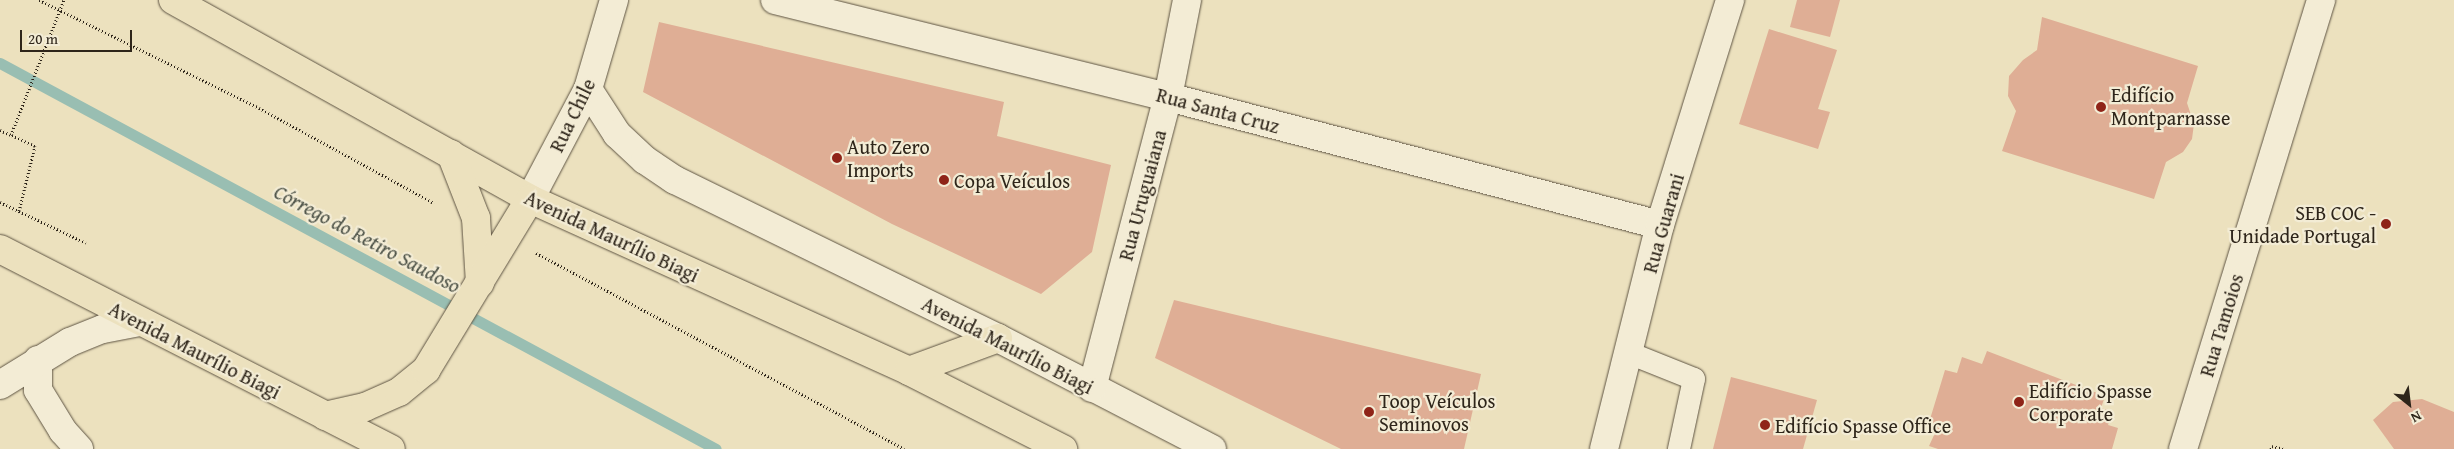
<!DOCTYPE html>
<meta charset="utf-8">
<style>
body{margin:0}
#map{position:relative;width:2454px;height:449px;overflow:hidden;background:#ece1be;font-family:"Gentium Book Plus",serif}
div>[style]{position:absolute}
[style*='--x']{left:calc(var(--x)*1px);top:calc(var(--y)*1px);width:calc(var(--w)*1px);rotate:calc(var(--a)*1deg)}
.stream>*{height:11px;margin:-5.5px;padding:0 5.5px;transform-origin:5.5px;border-radius:5.5px;background:#99beb2}
.building>*{inset:0;background:#dfae95}
.path>*{height:3px;margin-top:-1.5px;transform-origin:0;background:repeating-linear-gradient(90deg,#2e251a 0 1px,transparent 0 3.5px)}
.roads{filter:drop-shadow(0 0 1px #5e5443) drop-shadow(0 0 1px #5e5443)}
.lane>*{height:22px;margin:-11px;padding:0 11px;transform-origin:11px;border-radius:11px;background:#f3ecd5}
.street>*{height:28px;margin:-14px;padding:0 14px;transform-origin:14px;border-radius:14px;background:#f3ecd5}
.primary>*{height:28px;margin:-14px;padding:0 14px;transform-origin:14px;border-radius:14px;background:#ece1be}
.dots>*{width:14px;height:14px;translate:-50% -50%;box-sizing:border-box;border:2px solid #f3ecd5;border-radius:50%}
span{translate:-50% -50%;white-space:nowrap;text-align:center;line-height:1.15;-webkit-text-stroke:4.5px #f3ecd5;paint-order:stroke}
.poi-label{font-size:20px;color:#2e251a}
.left{translate:0 -50%;text-align:left}
.right{translate:-100% -50%;text-align:right}
.street-label{font-size:20px;color:#2e251a}
.water-label{font-size:21px;color:#4e5348;font-style:italic}
.north{position:absolute;left:2384px;top:379px;width:50px;height:50px;-webkit-text-stroke:4px #f3ecd5;paint-order:stroke;rotate:151deg;font-size:14px;font-weight:700;line-height:20px;text-align:center;color:#2e251a}
.north::after{content:'';display:block;margin:auto;width:18px;height:22px;background:#2e251a;clip-path:polygon(50% 0,100% 100%,50% 72%,0 100%)}
.scale{position:absolute;left:20px;top:30px;width:112px;height:22px;box-sizing:border-box;border:2px solid #2e251a;border-top:0;padding-left:6px;font-size:15px;line-height:18px;white-space:nowrap;color:#2e251a;-webkit-text-stroke:4px #f3ecd5;paint-order:stroke}
</style>
<div id="map">
<div class="stream">
<i style="--x:0;--y:63;--w:813;--a:28.33"></i>
</div>
<div class="building">
<i style="clip-path:polygon(1797px 0,1840px 0,1830px 37px,1790px 27px)"></i>
<i style="clip-path:polygon(2042px 17px,2198px 66px,2187px 103px,2194px 124px,2192px 139px,2183px 152px,2166px 162px,2154px 199px,2002px 151px,2016px 111px,2008px 96px,2009px 76px,2023px 60px,2037px 50px)"></i>
<i style="clip-path:polygon(659px 22px,1004px 102px,997px 136px,1111px 165px,1092px 252px,1041px 294px,892px 224px,643px 92px)"></i>
<i style="clip-path:polygon(1769px 29px,1837px 50px,1818px 109px,1830px 112px,1818px 149px,1739px 124px)"></i>
<i style="clip-path:polygon(1174px 300px,1481px 374px,1464px 449px,1341px 449px,1155px 358px)"></i>
<i style="clip-path:polygon(1987px 351px,2105px 396px,2101px 408px,2113px 412px,2108px 425px,2118px 428px,2112px 449px,1938px 449px,1929px 446px,1935px 433px,1927px 429px,1945px 370px,1957px 373px,1962px 357px,1982px 364px)"></i>
<i style="clip-path:polygon(1731px 377px,1817px 400px,1803px 449px,1713px 449px)"></i>
<i style="clip-path:polygon(2422px 399px,2454px 412px,2454px 449px,2394px 449px,2373px 420px,2393px 402px)"></i>
</div>
<div class="path">
<i style="--x:39;--y:0;--w:245;--a:26.1"></i>
<i style="--x:259;--y:108;--w:199;--a:28.5"></i>
<i style="--x:0;--y:130;--w:12;--a:24"></i>
<i style="--x:0;--y:202;--w:95;--a:25.5"></i>
<i style="--x:19;--y:211;--w:67;--a:-76.2"></i>
<i style="--x:35;--y:146;--w:26;--a:-155"></i>
<i style="--x:11;--y:135;--w:145;--a:-68.6"></i>
<i style="--x:536;--y:253;--w:417;--a:28"></i>
<i style="--x:2271;--y:449;--w:3;--a:-72"></i>
<i style="--x:2272;--y:446;--w:12;--a:14"></i>
</div>
<div class="roads">
<div class="lane">
<i style="--x:1629;--y:353;--w:70;--a:21.8"></i>
<i style="--x:1694;--y:379;--w:72;--a:102.1"></i>
</div>
<div class="street">
<i style="--x:775;--y:0;--w:405;--a:13.9"></i>
<i style="--x:1168;--y:97;--w:508;--a:14.58"></i>
<i style="--x:588;--y:89;--w:54;--a:57.2"></i>
<i style="--x:617;--y:134;--w:38;--a:43"></i>
<i style="--x:645;--y:160;--w:36;--a:34"></i>
<i style="--x:675;--y:180;--w:360;--a:26.1"></i>
<i style="--x:998;--y:338;--w:241;--a:27.4"></i>
<i style="--x:530;--y:199;--w:124;--a:-62.2"></i>
<i style="--x:588;--y:89;--w:93;--a:-73.7"></i>
<i style="--x:38;--y:360;--w:30;--a:90"></i>
<i style="--x:38;--y:390;--w:48;--a:58.6"></i>
<i style="--x:63;--y:431;--w:24;--a:48"></i>
<i style="--x:0;--y:385;--w:82;--a:-31.6"></i>
<i style="--x:70;--y:342;--w:35;--a:-22"></i>
<i style="--x:103;--y:329;--w:37;--a:-11"></i>
<i style="--x:1092;--y:388;--w:301;--a:-75.4"></i>
<i style="--x:1168;--y:97;--w:99;--a:-78.9"></i>
<i style="--x:1604;--y:449;--w:231;--a:-76"></i>
<i style="--x:1660;--y:225;--w:236;--a:-72.7"></i>
<i style="--x:2183;--y:449;--w:470;--a:-72.9"></i>
</div>
<div class="primary">
<i style="--x:173;--y:0;--w:409;--a:29.1"></i>
<i style="--x:530;--y:199;--w:416;--a:24.4"></i>
<i style="--x:909;--y:371;--w:173;--a:26.9"></i>
<i style="--x:451;--y:154;--w:69;--a:68.7"></i>
<i style="--x:476;--y:218;--w:65;--a:86.5"></i>
<i style="--x:0;--y:249;--w:439;--a:27.1"></i>
<i style="--x:909;--y:371;--w:95;--a:-20.3"></i>
<i style="--x:325;--y:416;--w:41;--a:-12.7"></i>
<i style="--x:365;--y:407;--w:37;--a:-24"></i>
<i style="--x:399;--y:392;--w:35;--a:-39"></i>
<i style="--x:426;--y:370;--w:200;--a:-58.7"></i>
</div>
</div>
<div class="dots">
<i style="left:2101px;top:107px;background:#8f2418"></i>
<i style="left:837px;top:158px;background:#8f2418"></i>
<i style="left:944px;top:180px;background:#8f2418"></i>
<i style="left:2386px;top:224px;background:#8f2418"></i>
<i style="left:2019px;top:402px;background:#8f2418"></i>
<i style="left:1369px;top:412px;background:#8f2418"></i>
<i style="left:1765px;top:425px;background:#8f2418"></i>
</div>
<div class="poi-label">
<span class="left" style="left:2111px;top:106px">Edifício<br>Montparnasse</span>
<span class="left" style="left:847px;top:158px">Auto Zero<br>Imports</span>
<span class="left" style="left:954px;top:180px">Copa Veículos</span>
<span class="right" style="left:2376px;top:224px">SEB COC -<br>Unidade Portugal</span>
<span class="left" style="left:2029px;top:402px">Edifício Spasse<br>Corporate</span>
<span class="left" style="left:1379px;top:412px">Toop Veículos<br>Seminovos</span>
<span class="left" style="left:1775px;top:425px">Edifício Spasse Office</span>
</div>
<div class="street-label">
<span style="left:1218px;top:110px;rotate:15deg">Rua Santa Cruz</span>
<span style="left:572px;top:115px;rotate:-64deg">Rua Chile</span>
<span style="left:1142px;top:195px;rotate:-75deg">Rua Uruguaiana</span>
<span style="left:1663px;top:223px;rotate:-74deg">Rua Guarani</span>
<span style="left:612px;top:236px;rotate:25deg">Avenida Maurílio Biagi</span>
<span style="left:2221px;top:325px;rotate:-73deg">Rua Tamoios</span>
<span style="left:1008px;top:345px;rotate:27deg">Avenida Maurílio Biagi</span>
<span style="left:195px;top:350px;rotate:27deg">Avenida Maurílio Biagi</span>
</div>
<div class="water-label">
<span style="left:367px;top:239px;rotate:28deg">Córrego do Retiro Saudoso</span>
</div>
<div class="north">N</div>
<div class="scale">20 m</div>
</div>
